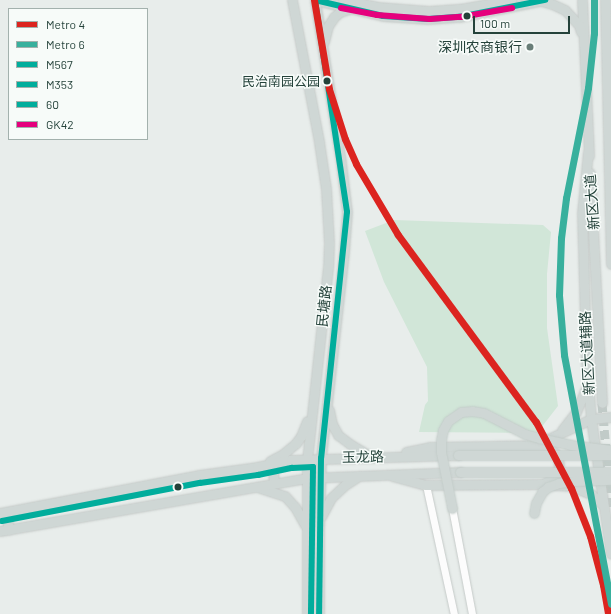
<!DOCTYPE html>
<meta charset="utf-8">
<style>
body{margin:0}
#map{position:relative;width:611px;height:614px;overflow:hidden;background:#e8edeb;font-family:Barlow,"Noto Sans SC",sans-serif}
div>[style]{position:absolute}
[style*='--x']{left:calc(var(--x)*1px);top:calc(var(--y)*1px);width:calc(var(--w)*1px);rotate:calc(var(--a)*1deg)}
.green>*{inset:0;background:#d1e6d8}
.major-tunnel>*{height:9px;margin-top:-4.5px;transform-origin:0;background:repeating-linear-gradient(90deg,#c1cbc8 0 9px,transparent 0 13.5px)}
.roads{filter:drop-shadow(0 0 1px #c5cac8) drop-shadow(0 0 1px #c5cac8)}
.minor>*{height:7px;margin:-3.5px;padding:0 3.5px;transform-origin:3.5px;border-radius:3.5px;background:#fcfcfc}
.major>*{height:9px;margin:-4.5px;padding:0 4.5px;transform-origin:4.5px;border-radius:4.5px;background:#cfd7d5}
.bridges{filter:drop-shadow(0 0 1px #c3ccc9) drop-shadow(0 0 1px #c3ccc9)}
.major-bridge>*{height:9px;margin:-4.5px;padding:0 4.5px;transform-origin:4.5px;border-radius:4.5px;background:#cfd7d5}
.bus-1>*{height:6px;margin:-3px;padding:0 3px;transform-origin:3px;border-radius:3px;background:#01ad9c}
.bus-2>*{height:6px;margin:-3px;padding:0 3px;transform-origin:3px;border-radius:3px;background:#01ad9c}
.bus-3>*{height:6px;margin:-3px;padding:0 3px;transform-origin:3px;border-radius:3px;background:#01ad9c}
.bus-4>*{height:6px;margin:-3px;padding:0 3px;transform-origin:3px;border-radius:3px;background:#e5007d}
.metro-1>*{height:7px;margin:-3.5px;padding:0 3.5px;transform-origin:3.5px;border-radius:3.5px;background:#dc241f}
.metro-2>*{height:7px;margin:-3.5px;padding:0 3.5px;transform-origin:3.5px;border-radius:3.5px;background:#38b09d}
.dots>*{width:11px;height:11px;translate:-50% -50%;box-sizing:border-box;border:2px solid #f7fbf9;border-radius:50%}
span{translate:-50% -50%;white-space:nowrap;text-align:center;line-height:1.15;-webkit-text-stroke:3px #f7fbf9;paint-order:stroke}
.bus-label{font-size:13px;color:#24423a}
.right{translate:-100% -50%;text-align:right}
.poi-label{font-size:14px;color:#24423a}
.street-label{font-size:14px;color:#24423a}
.legend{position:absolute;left:8px;top:8px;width:140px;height:132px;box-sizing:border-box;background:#f7fbf9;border:1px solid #a3b1ad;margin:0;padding:5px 7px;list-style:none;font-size:12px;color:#24423a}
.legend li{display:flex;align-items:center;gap:8px;height:20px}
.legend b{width:20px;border:1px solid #a3b1ad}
.scale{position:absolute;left:473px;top:16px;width:97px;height:18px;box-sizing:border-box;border:2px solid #24423a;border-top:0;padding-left:5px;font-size:12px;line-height:14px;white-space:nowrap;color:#24423a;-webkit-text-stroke:3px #f7fbf9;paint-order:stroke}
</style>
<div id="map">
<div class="green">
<i style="clip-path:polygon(394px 220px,543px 225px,551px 232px,547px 274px,547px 328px,558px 406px,537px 433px,419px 432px,425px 405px,428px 401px,427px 367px,384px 282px,365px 231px)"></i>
</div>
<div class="major-tunnel">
<i style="--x:602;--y:403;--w:107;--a:85.2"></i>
</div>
<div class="roads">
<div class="minor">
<i style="--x:426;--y:485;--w:132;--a:77.8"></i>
<i style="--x:452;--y:508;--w:108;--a:79.3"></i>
</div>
<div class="major">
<i style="--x:292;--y:0;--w:145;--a:79.2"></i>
<i style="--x:319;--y:142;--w:48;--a:81.5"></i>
<i style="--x:326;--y:189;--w:54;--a:86.8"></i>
<i style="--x:329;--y:243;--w:24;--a:92"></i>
<i style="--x:328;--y:267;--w:193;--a:96.2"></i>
<i style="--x:307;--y:459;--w:155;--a:90"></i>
<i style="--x:315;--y:0;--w:165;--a:80.9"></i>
<i style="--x:341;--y:163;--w:49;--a:83"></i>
<i style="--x:347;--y:212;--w:40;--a:94.3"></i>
<i style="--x:344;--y:252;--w:207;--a:96.4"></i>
<i style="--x:321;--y:458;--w:70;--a:91.6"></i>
<i style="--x:319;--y:528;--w:86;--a:90"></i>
<i style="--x:315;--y:0;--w:70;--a:13.2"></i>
<i style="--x:383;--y:16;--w:45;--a:3.8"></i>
<i style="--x:428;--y:19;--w:31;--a:-4"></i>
<i style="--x:459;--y:17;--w:88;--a:-11.2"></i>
<i style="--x:343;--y:0;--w:36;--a:11"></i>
<i style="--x:378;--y:7;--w:51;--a:4.5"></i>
<i style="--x:429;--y:11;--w:31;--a:-4"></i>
<i style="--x:460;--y:9;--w:52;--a:-10"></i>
<i style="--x:582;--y:0;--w:156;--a:87.4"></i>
<i style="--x:605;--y:0;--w:264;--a:88.7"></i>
<i style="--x:541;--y:1;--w:11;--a:15"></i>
<i style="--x:552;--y:4;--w:14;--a:25"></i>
<i style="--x:565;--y:10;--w:21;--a:47"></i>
<i style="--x:579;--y:25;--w:7;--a:74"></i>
<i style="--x:324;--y:42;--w:16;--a:-76"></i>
<i style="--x:328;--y:26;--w:11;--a:-56"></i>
<i style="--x:334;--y:17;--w:8;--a:-40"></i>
<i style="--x:340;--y:12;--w:9;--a:-18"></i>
<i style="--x:588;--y:152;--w:61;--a:95.6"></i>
<i style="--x:582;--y:213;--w:146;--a:88.4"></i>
<i style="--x:586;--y:359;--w:60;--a:85.2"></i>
<i style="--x:591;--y:419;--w:136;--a:81.6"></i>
<i style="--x:590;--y:173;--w:230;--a:87"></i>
<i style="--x:329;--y:410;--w:14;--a:78"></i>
<i style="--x:332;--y:424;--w:13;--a:61"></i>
<i style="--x:338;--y:435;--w:15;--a:37"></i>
<i style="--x:350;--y:444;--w:23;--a:31"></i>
<i style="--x:562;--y:430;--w:23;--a:-52"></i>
<i style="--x:576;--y:412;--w:26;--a:-67"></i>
<i style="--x:544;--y:441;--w:52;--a:-25.1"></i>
<i style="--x:591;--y:419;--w:20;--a:-6"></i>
<i style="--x:406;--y:452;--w:25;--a:-12"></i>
<i style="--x:430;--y:447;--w:115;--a:-1"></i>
<i style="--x:545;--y:445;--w:6;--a:31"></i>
<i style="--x:550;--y:448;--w:11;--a:45"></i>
<i style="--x:558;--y:456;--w:11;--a:85"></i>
<i style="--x:559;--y:467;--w:10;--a:107"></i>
<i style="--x:556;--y:477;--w:15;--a:152"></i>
<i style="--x:270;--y:461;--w:15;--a:-28"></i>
<i style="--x:283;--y:454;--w:17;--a:-40"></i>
<i style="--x:296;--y:443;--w:9;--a:-54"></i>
<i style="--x:301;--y:436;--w:16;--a:-68"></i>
<i style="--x:272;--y:463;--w:19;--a:84"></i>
<i style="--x:392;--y:476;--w:35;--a:15"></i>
<i style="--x:426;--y:485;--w:116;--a:-0.5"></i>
<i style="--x:542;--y:484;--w:29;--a:4"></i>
<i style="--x:571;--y:486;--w:22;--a:22"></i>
<i style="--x:591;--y:494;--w:16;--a:43"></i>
<i style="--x:257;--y:487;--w:29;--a:18"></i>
<i style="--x:285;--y:496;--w:15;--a:48"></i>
<i style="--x:295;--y:507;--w:21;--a:61"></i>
<i style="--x:6;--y:512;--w:18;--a:81"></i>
<i style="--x:0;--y:513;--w:203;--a:-10.8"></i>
<i style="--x:199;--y:475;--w:59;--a:-7.9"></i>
<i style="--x:257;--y:467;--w:35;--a:-12"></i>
<i style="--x:291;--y:460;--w:167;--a:-1.7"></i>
<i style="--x:321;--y:517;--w:21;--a:-62"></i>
<i style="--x:331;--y:498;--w:19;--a:-43"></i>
<i style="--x:345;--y:485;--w:17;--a:-33"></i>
<i style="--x:0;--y:531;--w:311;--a:-9.8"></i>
<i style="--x:306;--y:478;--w:154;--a:-2.2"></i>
</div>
</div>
<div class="bridges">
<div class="major-bridge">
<i style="--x:458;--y:455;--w:153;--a:0"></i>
<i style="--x:460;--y:472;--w:151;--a:0"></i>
<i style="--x:452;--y:508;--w:57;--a:-101.1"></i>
<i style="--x:441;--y:452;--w:12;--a:-90"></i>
<i style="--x:441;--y:440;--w:10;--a:-79"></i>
<i style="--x:443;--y:430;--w:10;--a:-61"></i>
<i style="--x:448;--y:421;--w:16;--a:-35"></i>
<i style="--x:461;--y:412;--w:11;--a:-5"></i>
<i style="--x:472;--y:411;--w:12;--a:9"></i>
<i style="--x:484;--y:413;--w:46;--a:27.1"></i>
<i style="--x:525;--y:434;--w:15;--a:16"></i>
<i style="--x:539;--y:438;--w:33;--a:12"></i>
<i style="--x:571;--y:445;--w:40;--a:7.1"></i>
<i style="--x:534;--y:513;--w:10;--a:-79"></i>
<i style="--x:536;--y:503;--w:13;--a:-61"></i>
<i style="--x:542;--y:492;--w:8;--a:-40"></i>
<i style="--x:548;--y:487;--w:12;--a:-20"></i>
<i style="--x:559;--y:483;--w:14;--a:-8"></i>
<i style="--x:573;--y:481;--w:38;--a:-2"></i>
</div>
</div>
<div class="bus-1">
<i style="--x:315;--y:0;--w:214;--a:81.4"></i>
<i style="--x:347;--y:212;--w:247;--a:96"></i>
<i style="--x:321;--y:458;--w:156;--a:90.7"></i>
</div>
<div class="bus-2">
<i style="--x:2;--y:521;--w:202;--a:-10.9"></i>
<i style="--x:200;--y:483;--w:59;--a:-7.9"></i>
<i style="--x:258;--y:475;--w:35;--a:-12"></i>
<i style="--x:292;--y:468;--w:21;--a:-3"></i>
<i style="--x:313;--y:467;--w:147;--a:90.8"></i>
</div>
<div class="bus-3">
<i style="--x:315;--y:0;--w:70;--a:13.2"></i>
<i style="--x:383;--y:16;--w:45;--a:3.8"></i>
<i style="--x:428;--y:19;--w:31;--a:-4"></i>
<i style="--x:459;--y:17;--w:88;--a:-11.2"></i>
</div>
<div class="bus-4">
<i style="--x:341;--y:8;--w:37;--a:11"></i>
<i style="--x:377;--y:15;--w:53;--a:4.3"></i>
<i style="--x:430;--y:19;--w:31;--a:-4"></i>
<i style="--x:461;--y:17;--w:52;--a:-10"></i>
</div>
<div class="metro-1">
<i style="--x:314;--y:0;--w:90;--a:80.4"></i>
<i style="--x:329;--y:89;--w:52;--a:72.3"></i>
<i style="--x:345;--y:139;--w:27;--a:66"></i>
<i style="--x:356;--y:164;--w:82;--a:59.4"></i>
<i style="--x:398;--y:235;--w:232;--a:53.6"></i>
<i style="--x:536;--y:422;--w:75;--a:62.1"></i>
<i style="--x:571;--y:488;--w:52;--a:68.4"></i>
<i style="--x:590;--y:536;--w:51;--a:75.1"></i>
<i style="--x:603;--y:585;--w:29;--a:80"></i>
</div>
<div class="metro-2">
<i style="--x:594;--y:0;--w:33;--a:90"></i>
<i style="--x:594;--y:33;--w:55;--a:96.2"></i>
<i style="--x:588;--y:88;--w:112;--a:101.3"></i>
<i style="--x:566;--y:198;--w:40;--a:97.1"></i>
<i style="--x:561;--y:238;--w:57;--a:92"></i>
<i style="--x:559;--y:295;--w:60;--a:85.2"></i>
<i style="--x:564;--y:355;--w:253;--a:79.3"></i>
</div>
<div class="dots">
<i style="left:467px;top:16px;background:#24423a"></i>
<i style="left:530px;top:47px;background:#697e78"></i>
<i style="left:327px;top:81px;background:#24423a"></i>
<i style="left:178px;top:487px;background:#24423a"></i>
</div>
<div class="bus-label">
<span class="right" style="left:320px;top:81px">民治南园公园</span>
</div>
<div class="poi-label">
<span class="right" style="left:522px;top:47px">深圳农商银行</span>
</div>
<div class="street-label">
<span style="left:592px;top:202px;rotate:-94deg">新区大道</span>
<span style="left:324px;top:306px;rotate:-84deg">民塘路</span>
<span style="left:587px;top:353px;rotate:-93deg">新区大道辅路</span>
<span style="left:363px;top:457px;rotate:-1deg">玉龙路</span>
</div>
<ul class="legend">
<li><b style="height:5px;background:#dc241f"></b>Metro 4</li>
<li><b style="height:5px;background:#38b09d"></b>Metro 6</li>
<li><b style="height:5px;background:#01ad9c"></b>M567</li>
<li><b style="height:5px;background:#01ad9c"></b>M353</li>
<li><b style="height:5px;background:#01ad9c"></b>60</li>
<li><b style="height:5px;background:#e5007d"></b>GK42</li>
</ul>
<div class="scale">100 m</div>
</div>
